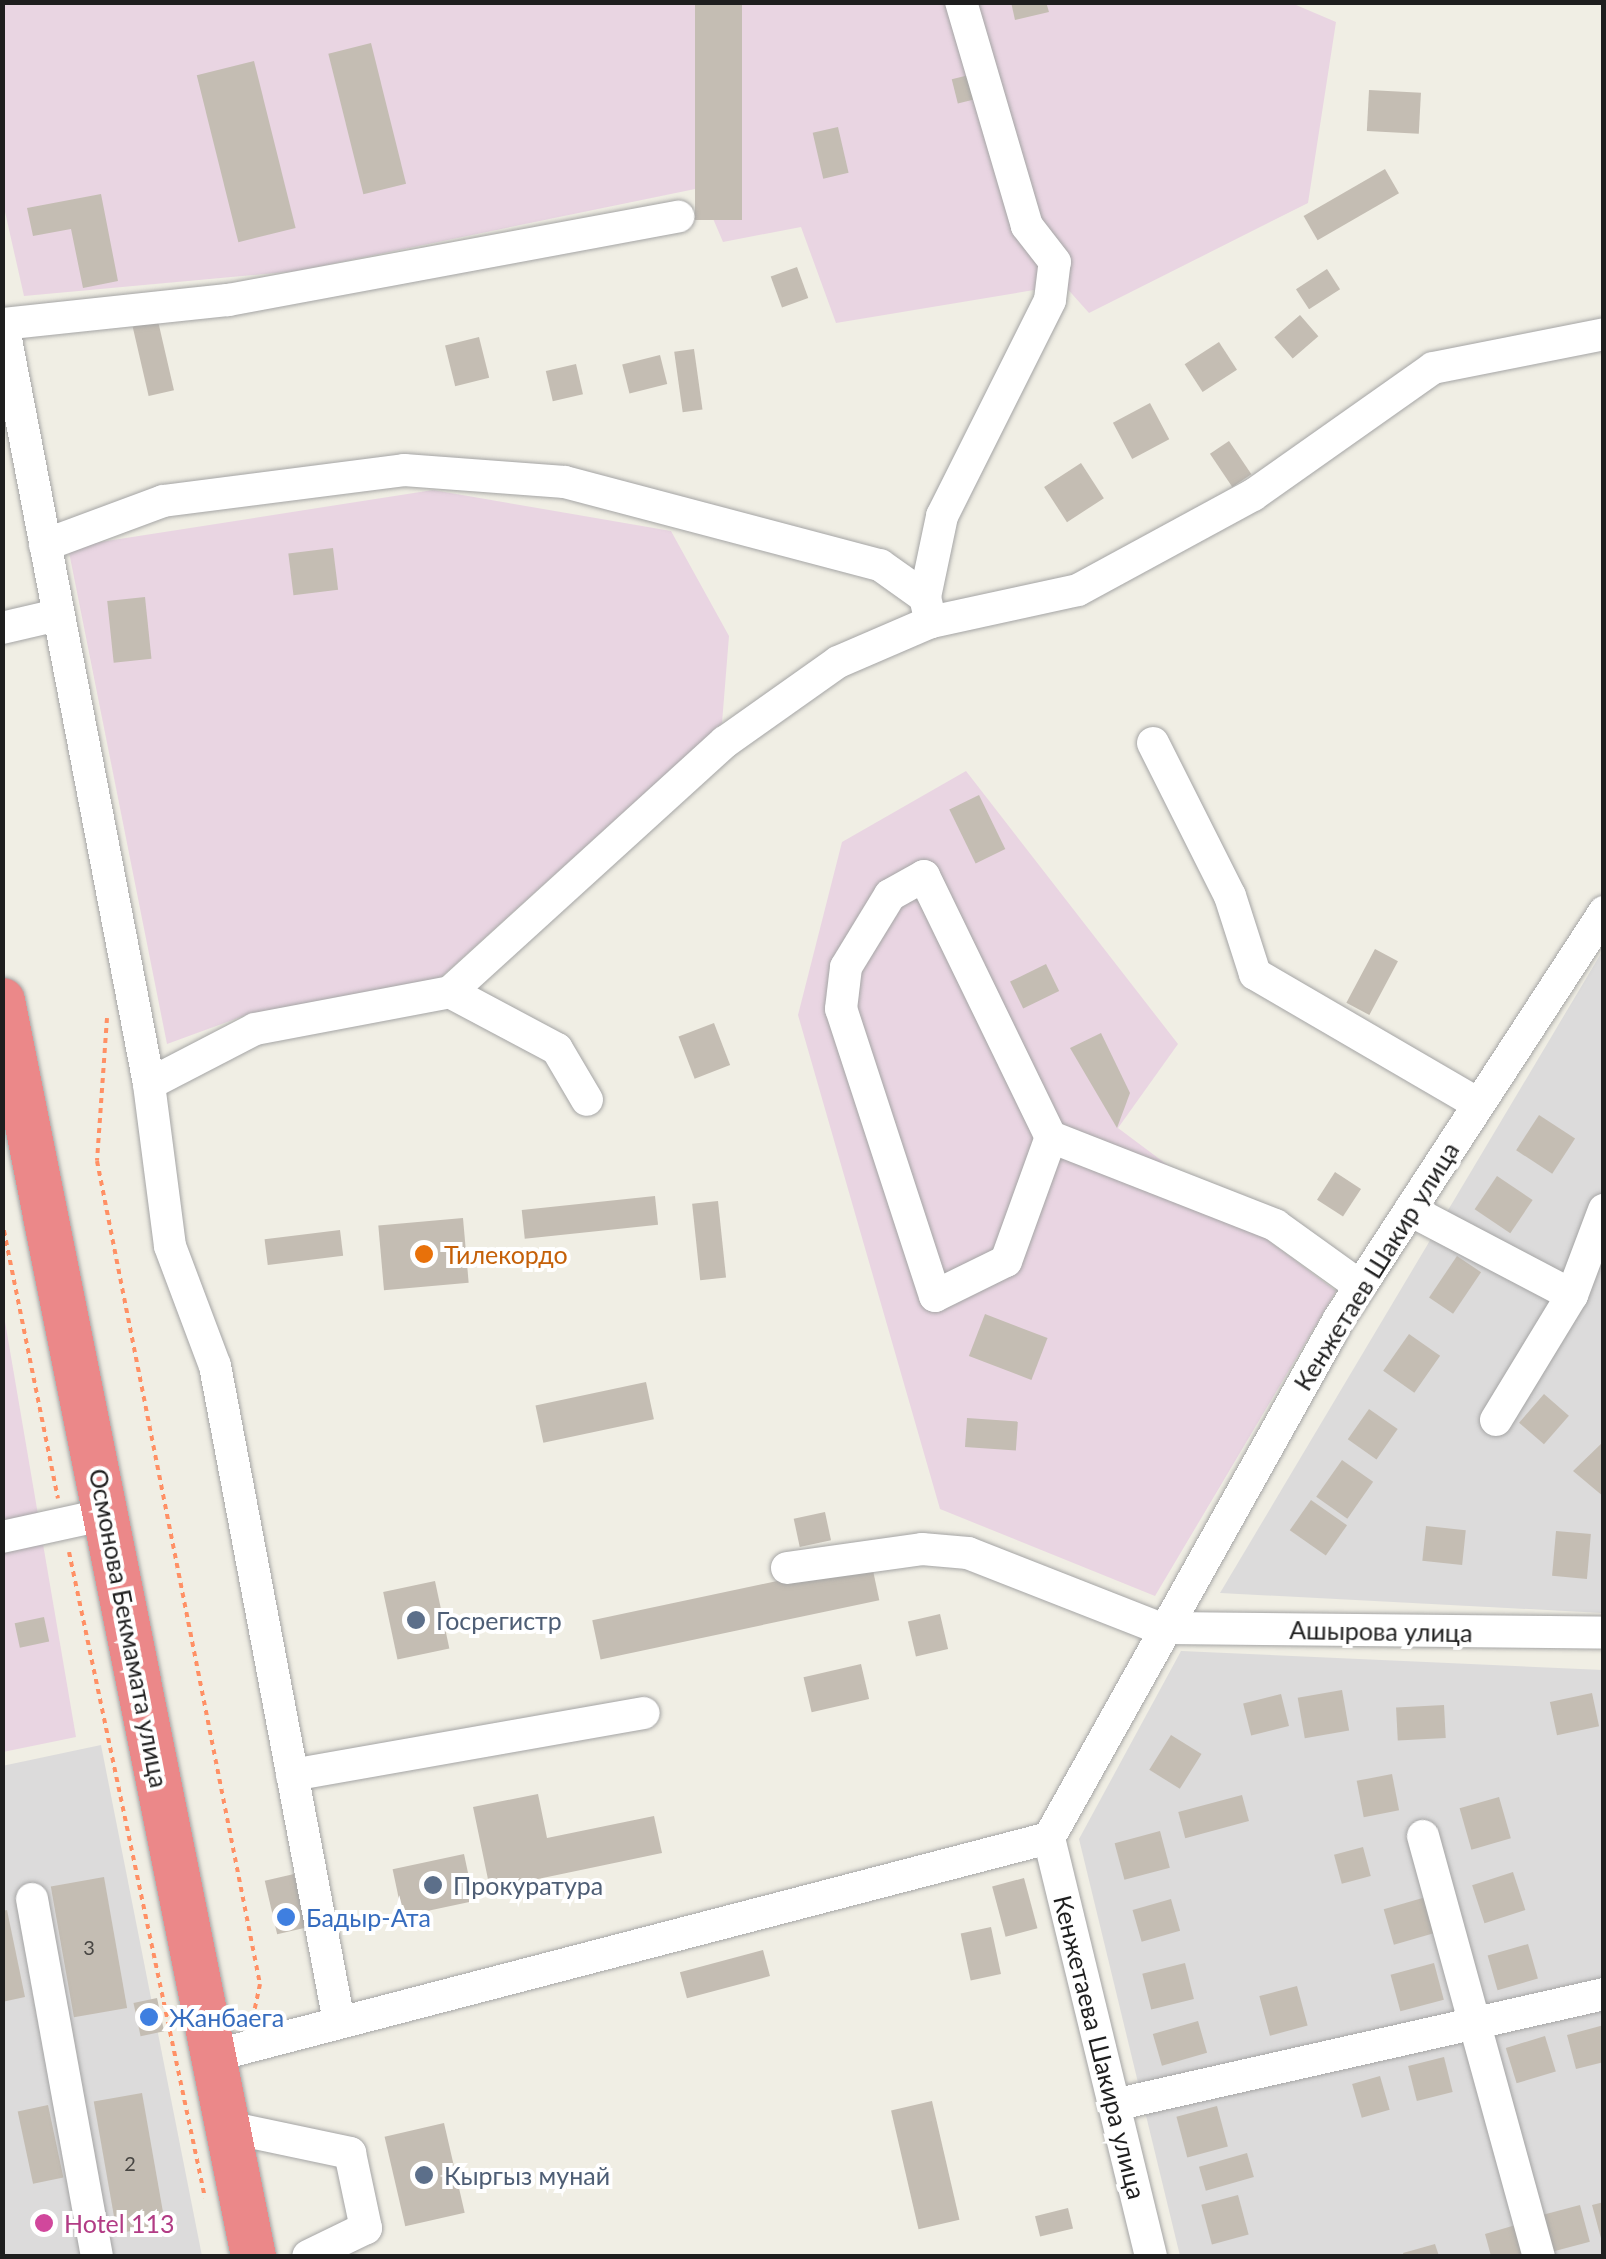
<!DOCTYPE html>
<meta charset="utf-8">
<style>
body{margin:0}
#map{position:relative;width:1606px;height:2259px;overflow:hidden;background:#f0eee4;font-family:Lato,sans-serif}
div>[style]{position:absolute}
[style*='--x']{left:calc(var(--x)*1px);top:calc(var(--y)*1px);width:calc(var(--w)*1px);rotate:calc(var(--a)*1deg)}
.residential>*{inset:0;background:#dcdbdb}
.industrial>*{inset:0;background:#e9d5e2}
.building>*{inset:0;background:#c4bdb3;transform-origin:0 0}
.path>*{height:4px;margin-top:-2px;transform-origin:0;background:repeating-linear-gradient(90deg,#ff9065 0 5px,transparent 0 10px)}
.roads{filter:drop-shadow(0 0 2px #a5a5a5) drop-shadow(0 0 2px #a5a5a5)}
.minor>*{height:32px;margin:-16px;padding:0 16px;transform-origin:16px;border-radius:16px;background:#fff}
.highway>*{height:45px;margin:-22.5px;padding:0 22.5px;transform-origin:22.5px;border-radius:22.5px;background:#eb8889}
.dots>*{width:28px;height:28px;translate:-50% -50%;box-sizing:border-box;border:5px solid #fff;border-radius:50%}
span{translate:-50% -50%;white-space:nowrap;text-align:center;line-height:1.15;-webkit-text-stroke:8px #fff;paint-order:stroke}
.number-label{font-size:20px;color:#484643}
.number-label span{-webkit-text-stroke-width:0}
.food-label{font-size:25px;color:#c56008}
.left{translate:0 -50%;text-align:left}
.street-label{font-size:25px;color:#1e1e1e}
.service-label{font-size:25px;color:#4e5e75}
.shop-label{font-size:25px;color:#366cbe}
.hotel-label{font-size:25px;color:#b23c85}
.frame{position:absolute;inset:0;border:5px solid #1e1e1e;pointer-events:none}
</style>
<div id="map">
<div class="residential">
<i style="clip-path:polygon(1603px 950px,1603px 1613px,1220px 1593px)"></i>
<i style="clip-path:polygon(1181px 1651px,1603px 1670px,1603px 2256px,1180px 2256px,1079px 1839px)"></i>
<i style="clip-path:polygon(101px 1745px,202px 2256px,3px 2256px,2px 1766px)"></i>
</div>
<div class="industrial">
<i style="clip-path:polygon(1289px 2px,1336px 22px,1308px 203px,1089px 313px,1064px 285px,836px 323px,801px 227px,723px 242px,700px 188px,297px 271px,24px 296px,3px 203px,2px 3px)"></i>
<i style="clip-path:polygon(433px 490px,671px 531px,729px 636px,722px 723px,439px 979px,249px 1014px,167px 1044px,68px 547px)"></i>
<i style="clip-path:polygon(966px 771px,1178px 1044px,1118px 1128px,1336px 1291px,1155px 1596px,940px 1509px,798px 1015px,842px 842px)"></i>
<i style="clip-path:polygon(2px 1304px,76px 1737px,3px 1752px,2px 1752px)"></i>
</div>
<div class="building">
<i style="left:695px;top:2px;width:47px;height:218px"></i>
<i style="clip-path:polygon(1011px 2px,1046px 2px,1049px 12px,1015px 20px)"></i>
<i style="left:371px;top:43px;width:145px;height:44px;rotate:76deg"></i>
<i style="left:254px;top:61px;width:172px;height:59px;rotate:76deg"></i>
<i style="left:977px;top:73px;width:25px;height:26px;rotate:76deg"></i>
<i style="left:1369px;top:90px;width:52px;height:41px;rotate:3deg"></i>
<i style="left:838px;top:127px;width:47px;height:26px;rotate:77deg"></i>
<i style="left:1385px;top:169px;width:28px;height:94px;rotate:60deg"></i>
<i style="clip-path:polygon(101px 194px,118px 281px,83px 288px,71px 229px,33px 236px,27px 208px)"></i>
<i style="left:797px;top:267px;width:33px;height:28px;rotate:70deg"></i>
<i style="left:1327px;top:269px;width:24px;height:37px;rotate:57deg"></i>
<i style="left:1300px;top:315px;width:28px;height:34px;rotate:49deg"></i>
<i style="left:158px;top:321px;width:71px;height:26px;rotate:77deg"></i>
<i style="left:479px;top:337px;width:42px;height:35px;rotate:76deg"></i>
<i style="left:1219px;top:342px;width:33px;height:41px;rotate:57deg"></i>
<i style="left:694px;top:349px;width:61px;height:20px;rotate:82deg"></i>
<i style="left:660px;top:355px;width:30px;height:39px;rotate:76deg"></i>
<i style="left:576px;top:364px;width:31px;height:31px;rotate:77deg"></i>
<i style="left:1150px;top:403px;width:41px;height:42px;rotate:62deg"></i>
<i style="left:1229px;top:441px;width:40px;height:23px;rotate:56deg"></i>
<i style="left:1081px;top:463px;width:42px;height:44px;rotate:57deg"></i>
<i style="left:333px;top:548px;width:42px;height:45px;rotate:83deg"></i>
<i style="left:145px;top:597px;width:62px;height:38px;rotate:84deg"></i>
<i style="left:979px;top:795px;width:60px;height:33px;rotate:64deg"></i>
<i style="left:1375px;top:949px;width:26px;height:61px;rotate:28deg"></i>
<i style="left:1046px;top:964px;width:30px;height:40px;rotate:64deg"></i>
<i style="left:714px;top:1023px;width:45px;height:38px;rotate:69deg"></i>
<i style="clip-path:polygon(1101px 1033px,1130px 1093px,1117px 1128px,1070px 1048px)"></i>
<i style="left:1539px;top:1115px;width:43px;height:42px;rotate:33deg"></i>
<i style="left:1335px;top:1172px;width:31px;height:33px;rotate:33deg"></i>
<i style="left:1497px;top:1176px;width:43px;height:40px;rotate:34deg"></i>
<i style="left:655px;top:1196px;width:29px;height:134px;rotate:84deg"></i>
<i style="left:718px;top:1201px;width:77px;height:26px;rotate:84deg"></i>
<i style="left:463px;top:1218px;width:65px;height:85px;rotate:85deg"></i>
<i style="left:340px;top:1230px;width:26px;height:76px;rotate:83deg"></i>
<i style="left:1457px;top:1256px;width:29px;height:50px;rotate:34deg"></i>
<i style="left:985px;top:1314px;width:67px;height:45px;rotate:21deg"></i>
<i style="left:1409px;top:1334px;width:38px;height:45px;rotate:35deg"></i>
<i style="left:646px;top:1382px;width:38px;height:113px;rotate:78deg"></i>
<i style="left:1544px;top:1394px;width:33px;height:38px;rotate:41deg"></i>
<i style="left:1369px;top:1409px;width:35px;height:37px;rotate:35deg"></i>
<i style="left:967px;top:1418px;width:51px;height:29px;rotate:4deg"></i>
<i style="clip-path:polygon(1604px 1441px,1604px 1497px,1573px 1471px)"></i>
<i style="left:1342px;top:1460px;width:38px;height:45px;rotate:35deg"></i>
<i style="left:1311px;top:1500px;width:44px;height:37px;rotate:35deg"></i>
<i style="left:825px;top:1512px;width:29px;height:32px;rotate:78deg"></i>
<i style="left:1426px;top:1526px;width:40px;height:35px;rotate:6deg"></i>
<i style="left:1556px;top:1531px;width:35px;height:45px;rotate:5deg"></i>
<i style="left:871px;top:1561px;width:40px;height:285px;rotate:78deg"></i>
<i style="left:435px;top:1581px;width:69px;height:53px;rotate:78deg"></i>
<i style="left:940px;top:1614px;width:36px;height:33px;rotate:77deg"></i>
<i style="left:44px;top:1617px;width:25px;height:30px;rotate:78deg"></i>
<i style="left:861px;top:1664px;width:36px;height:59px;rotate:77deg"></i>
<i style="left:1342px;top:1690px;width:41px;height:45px;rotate:80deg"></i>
<i style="left:1592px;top:1693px;width:34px;height:43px;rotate:78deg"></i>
<i style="left:1281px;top:1694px;width:33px;height:39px;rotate:76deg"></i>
<i style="left:1444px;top:1705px;width:33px;height:48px;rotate:87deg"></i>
<i style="left:1171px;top:1735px;width:36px;height:41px;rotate:32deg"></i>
<i style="left:1392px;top:1774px;width:37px;height:36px;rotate:79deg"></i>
<i style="clip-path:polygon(538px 1794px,547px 1838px,654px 1816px,662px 1853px,490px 1889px,473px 1807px)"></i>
<i style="left:1242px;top:1795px;width:27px;height:66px;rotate:75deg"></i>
<i style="left:1499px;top:1797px;width:43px;height:41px;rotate:74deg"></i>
<i style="left:1160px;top:1831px;width:38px;height:47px;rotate:75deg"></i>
<i style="left:1363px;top:1847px;width:30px;height:30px;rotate:75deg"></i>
<i style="left:464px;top:1854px;width:48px;height:73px;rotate:78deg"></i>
<i style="left:1513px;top:1872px;width:40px;height:43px;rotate:72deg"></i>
<i style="left:294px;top:1874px;width:55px;height:30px;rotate:77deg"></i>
<i style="left:104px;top:1877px;width:133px;height:54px;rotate:80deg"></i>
<i style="left:1024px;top:1878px;width:52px;height:33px;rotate:75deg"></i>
<i style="left:1426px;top:1897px;width:37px;height:44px;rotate:74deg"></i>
<i style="left:1171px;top:1899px;width:33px;height:40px;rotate:74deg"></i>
<i style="clip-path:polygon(7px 1910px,25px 1997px,2px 2002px,2px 1911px)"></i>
<i style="left:991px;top:1927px;width:48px;height:31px;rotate:78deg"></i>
<i style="left:1528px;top:1944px;width:36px;height:42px;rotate:74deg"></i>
<i style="left:763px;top:1950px;width:27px;height:86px;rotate:75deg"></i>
<i style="left:1185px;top:1963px;width:37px;height:44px;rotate:76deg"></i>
<i style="left:1434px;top:1963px;width:38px;height:45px;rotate:75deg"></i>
<i style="left:1297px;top:1986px;width:41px;height:39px;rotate:75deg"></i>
<i style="left:157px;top:1998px;width:34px;height:24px;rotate:78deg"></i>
<i style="left:1198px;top:2021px;width:33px;height:47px;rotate:74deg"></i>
<i style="clip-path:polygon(1604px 2025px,1604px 2062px,1576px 2069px,1567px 2035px)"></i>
<i style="left:1545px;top:2036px;width:37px;height:41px;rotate:73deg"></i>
<i style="left:1444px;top:2057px;width:36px;height:37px;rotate:76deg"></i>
<i style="left:1380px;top:2076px;width:35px;height:29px;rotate:74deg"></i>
<i style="left:142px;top:2093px;width:134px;height:49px;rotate:80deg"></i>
<i style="left:932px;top:2101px;width:122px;height:42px;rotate:77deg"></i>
<i style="left:48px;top:2105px;width:74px;height:31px;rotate:78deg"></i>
<i style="left:1217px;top:2106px;width:42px;height:42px;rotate:75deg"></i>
<i style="left:444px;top:2123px;width:92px;height:61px;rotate:77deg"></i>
<i style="left:1247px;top:2153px;width:25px;height:50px;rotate:74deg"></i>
<i style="left:1238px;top:2195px;width:41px;height:38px;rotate:75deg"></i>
<i style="clip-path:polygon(1604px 2202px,1604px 2242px,1602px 2242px,1592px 2205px)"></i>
<i style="left:1580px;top:2205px;width:38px;height:41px;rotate:75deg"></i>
<i style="left:1068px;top:2208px;width:21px;height:34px;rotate:76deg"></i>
<i style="clip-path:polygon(1519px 2224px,1528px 2256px,1491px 2256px,1485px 2234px)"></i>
<i style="clip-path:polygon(1435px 2244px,1439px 2256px,1404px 2256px,1403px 2253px)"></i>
</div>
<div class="path">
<i style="--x:107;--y:1018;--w:143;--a:94"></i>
<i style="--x:97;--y:1161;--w:839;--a:78.8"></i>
<i style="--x:260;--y:1984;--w:33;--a:102"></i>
<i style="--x:2;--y:1221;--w:283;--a:78.6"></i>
<i style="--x:69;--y:1552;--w:660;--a:78.11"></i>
</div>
<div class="roads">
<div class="minor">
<i style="--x:45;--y:545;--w:126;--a:-20.4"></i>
<i style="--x:163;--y:501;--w:243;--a:-7.3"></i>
<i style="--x:404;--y:470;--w:161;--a:4.3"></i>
<i style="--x:565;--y:482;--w:326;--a:14.8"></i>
<i style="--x:880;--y:565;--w:55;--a:35.4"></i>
<i style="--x:925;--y:597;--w:26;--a:77"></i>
<i style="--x:925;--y:597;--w:83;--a:-78.1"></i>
<i style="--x:942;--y:516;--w:241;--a:-63.4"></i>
<i style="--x:1050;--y:300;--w:38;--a:-83"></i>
<i style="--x:1055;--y:262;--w:46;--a:-127.9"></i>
<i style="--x:1027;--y:226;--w:234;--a:-106.4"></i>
<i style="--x:2;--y:628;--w:57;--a:-13.1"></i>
<i style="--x:1153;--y:743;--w:171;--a:63.3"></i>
<i style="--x:1230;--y:896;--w:82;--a:72.2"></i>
<i style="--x:1255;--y:974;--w:258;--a:30.2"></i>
<i style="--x:450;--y:992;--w:121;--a:28"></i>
<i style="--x:557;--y:1049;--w:59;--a:59.5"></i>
<i style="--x:149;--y:1084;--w:119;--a:-27.4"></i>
<i style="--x:255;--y:1029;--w:198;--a:-10.7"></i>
<i style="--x:450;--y:992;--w:372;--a:-42.3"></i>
<i style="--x:725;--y:742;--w:138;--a:-35.3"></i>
<i style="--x:838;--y:662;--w:101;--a:-23.3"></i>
<i style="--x:931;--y:622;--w:150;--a:-12.3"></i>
<i style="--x:1078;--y:590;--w:199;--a:-28.5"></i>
<i style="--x:1253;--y:495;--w:220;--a:-35.2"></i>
<i style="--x:1433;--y:368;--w:174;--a:-11.2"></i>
<i style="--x:1051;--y:1137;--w:132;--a:109.9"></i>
<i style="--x:1006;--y:1261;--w:79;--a:153.8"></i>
<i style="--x:935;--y:1296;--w:302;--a:-108.1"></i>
<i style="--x:841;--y:1009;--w:42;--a:-83.2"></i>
<i style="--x:846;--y:967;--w:84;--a:-58.6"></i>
<i style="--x:890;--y:895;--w:39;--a:-29"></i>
<i style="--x:924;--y:876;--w:290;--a:64.1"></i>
<i style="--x:1051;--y:1137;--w:241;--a:21.4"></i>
<i style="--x:1275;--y:1225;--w:105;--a:35.7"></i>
<i style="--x:1410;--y:1210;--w:183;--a:27.7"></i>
<i style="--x:1496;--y:1420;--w:146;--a:-58.7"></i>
<i style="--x:1572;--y:1295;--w:91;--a:-69.4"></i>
<i style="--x:2;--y:1537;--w:107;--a:-12.4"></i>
<i style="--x:787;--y:1568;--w:136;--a:-8"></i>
<i style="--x:922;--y:1549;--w:46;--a:5"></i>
<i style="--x:968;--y:1553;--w:205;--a:21.4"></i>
<i style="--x:1159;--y:1628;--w:445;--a:0.6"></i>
<i style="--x:292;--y:1775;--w:357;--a:-10"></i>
<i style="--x:1423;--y:1836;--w:436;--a:74.6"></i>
<i style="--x:1049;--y:1838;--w:430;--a:76.3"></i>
<i style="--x:32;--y:1899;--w:363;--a:79.7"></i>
<i style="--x:339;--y:2022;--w:668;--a:-100.7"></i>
<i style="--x:215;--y:1366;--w:128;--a:-110.6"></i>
<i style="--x:170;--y:1246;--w:163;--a:-97.4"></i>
<i style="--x:149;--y:1084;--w:774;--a:-100.87"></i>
<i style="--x:3;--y:324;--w:226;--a:-6.1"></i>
<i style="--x:228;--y:300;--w:458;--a:-10.5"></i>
<i style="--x:213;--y:2056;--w:864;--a:-14.62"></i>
<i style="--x:1049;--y:1838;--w:595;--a:-60.8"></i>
<i style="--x:1339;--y:1319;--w:486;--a:-56.9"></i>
<i style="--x:1114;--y:2105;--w:502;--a:-12.76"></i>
<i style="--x:227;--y:2127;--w:126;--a:11.9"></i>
<i style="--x:350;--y:2153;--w:77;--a:78"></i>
<i style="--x:366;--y:2228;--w:64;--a:154.2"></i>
</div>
<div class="highway">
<i style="--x:2;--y:1000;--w:1281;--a:78.7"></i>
</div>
</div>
<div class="dots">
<i style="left:424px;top:1254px;background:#e8710a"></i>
<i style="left:416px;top:1620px;background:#5c6f8a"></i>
<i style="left:433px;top:1885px;background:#5c6f8a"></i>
<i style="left:286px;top:1917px;background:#3f7fe0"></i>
<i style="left:149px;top:2017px;background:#3f7fe0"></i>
<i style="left:424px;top:2175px;background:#5c6f8a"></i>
<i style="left:44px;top:2223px;background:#d1479c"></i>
</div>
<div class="number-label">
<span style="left:89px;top:1947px">3</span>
<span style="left:130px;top:2163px">2</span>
</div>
<div class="food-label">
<span class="left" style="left:444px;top:1254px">Тилекордо</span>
</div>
<div class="street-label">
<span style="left:1376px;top:1266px;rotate:-58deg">Кенжетаев Шакир улица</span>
<span style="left:129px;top:1628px;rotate:79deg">Осмонова Бекмамата улица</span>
<span style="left:1381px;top:1631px;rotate:1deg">Ашырова улица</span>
<span style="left:1100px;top:2047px;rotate:76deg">Кенжетаева Шакира улица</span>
</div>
<div class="service-label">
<span class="left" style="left:436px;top:1620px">Госрегистр</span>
<span class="left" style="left:453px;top:1885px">Прокуратура</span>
<span class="left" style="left:444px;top:2175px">Кыргыз мунай</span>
</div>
<div class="shop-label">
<span class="left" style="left:306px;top:1917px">Бадыр-Ата</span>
<span class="left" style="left:169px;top:2017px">Жанбаега</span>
</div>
<div class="hotel-label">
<span class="left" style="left:64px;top:2223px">Hotel 113</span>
</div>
<div class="frame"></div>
</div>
